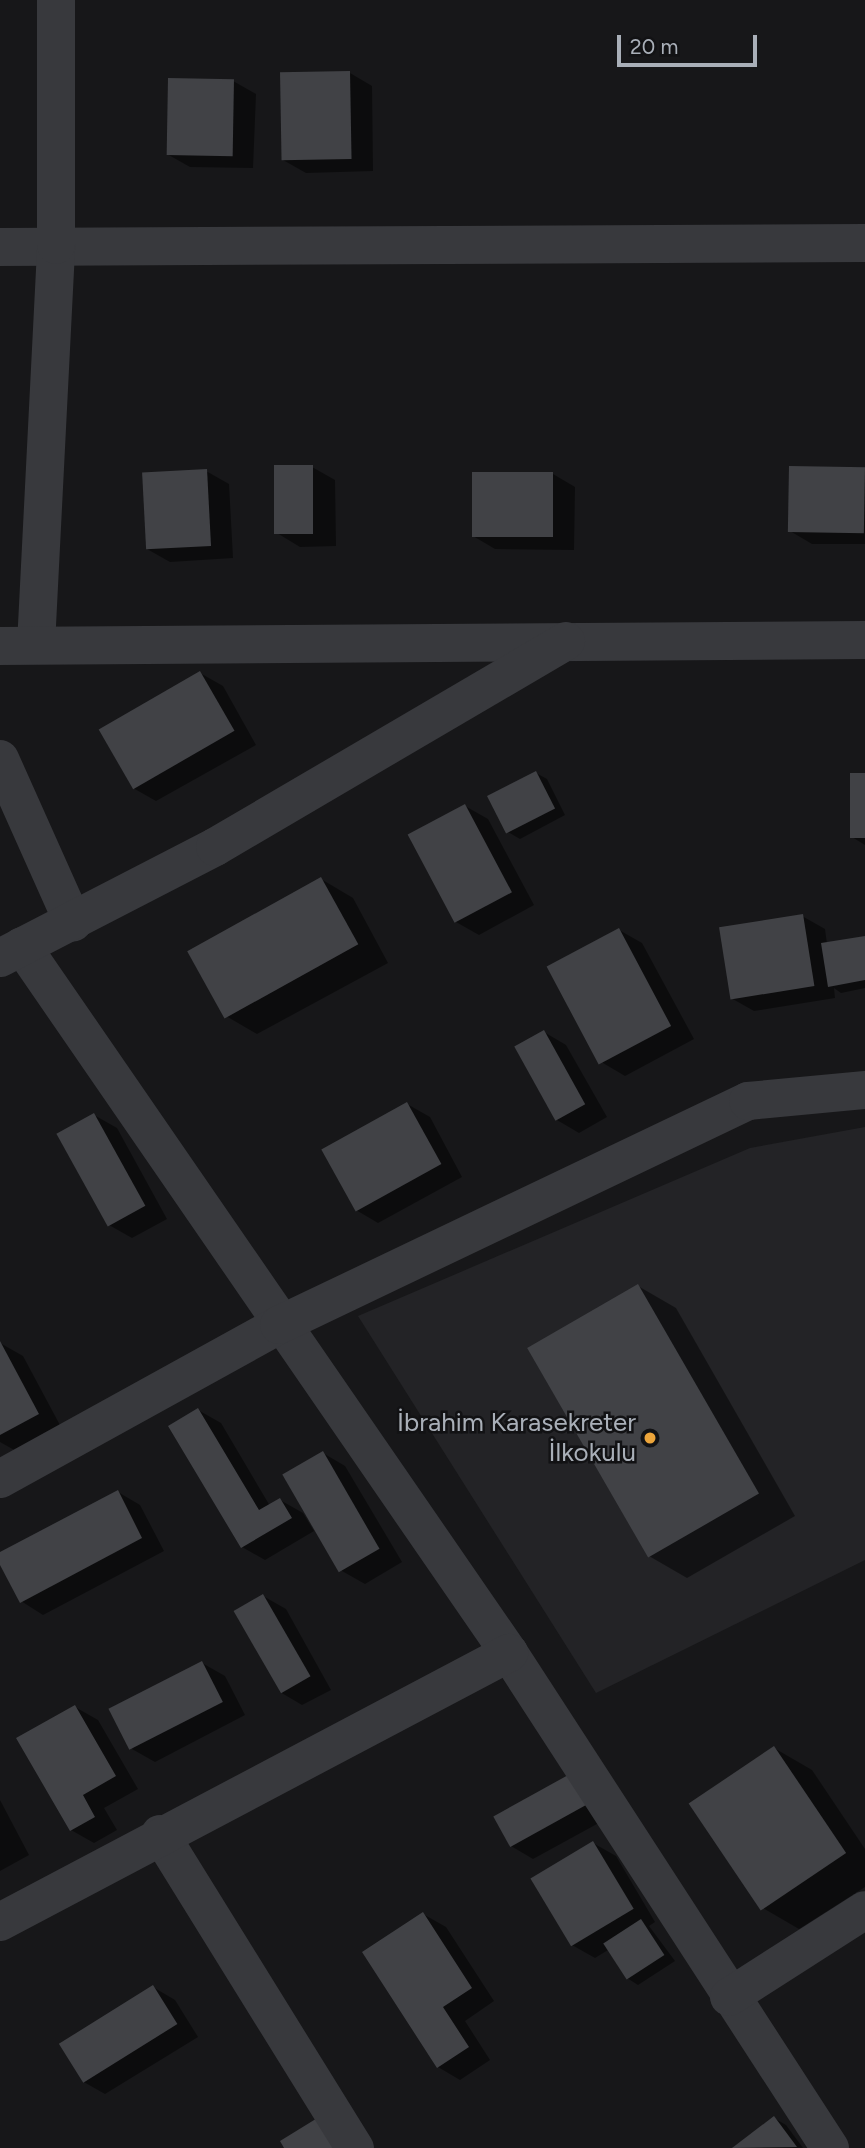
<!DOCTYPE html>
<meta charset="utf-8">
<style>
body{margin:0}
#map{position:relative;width:865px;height:2148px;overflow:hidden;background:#171719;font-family:Figtree,sans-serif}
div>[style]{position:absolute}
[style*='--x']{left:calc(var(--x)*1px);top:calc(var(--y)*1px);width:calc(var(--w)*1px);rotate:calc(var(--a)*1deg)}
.built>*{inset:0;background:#232326}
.shadow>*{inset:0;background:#0007}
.building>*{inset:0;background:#414246;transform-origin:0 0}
.minor>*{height:38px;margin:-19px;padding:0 19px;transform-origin:19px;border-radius:19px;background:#38393d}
.dots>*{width:19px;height:19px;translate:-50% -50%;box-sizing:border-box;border:4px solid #121214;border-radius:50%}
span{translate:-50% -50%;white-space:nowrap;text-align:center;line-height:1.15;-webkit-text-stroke:5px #121214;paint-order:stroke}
.poi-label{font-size:26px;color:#a9afb8}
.right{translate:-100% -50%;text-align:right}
.scale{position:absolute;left:617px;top:35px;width:140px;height:32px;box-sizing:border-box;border:4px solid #a9afb8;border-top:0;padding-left:9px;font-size:21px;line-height:24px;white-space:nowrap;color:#a9afb8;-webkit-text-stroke:5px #121214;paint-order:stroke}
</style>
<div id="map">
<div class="built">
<i style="clip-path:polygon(865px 1127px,865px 1560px,596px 1693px,358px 1316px,750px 1148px)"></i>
</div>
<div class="shadow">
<i style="clip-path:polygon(350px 73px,372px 86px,373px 171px,306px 173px,283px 160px)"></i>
<i style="clip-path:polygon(233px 81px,256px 94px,253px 168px,190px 167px,167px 154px)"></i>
<i style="clip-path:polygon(312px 467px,335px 480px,336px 546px,300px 547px,277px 533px)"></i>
<i style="clip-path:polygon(865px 469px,865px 544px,812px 544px,790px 531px)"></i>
<i style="clip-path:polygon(206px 471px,229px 484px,233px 558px,170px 562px,147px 549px)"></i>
<i style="clip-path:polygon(553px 474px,575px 487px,574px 550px,495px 549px,473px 536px)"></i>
<i style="clip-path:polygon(200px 673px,223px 686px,256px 745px,156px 801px,133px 788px)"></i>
<i style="clip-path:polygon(536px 773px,547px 779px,565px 815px,520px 839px,508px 832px)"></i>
<i style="clip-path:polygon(865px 775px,865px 845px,852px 837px)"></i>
<i style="clip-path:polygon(465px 806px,488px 819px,534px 905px,479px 935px,456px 922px)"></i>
<i style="clip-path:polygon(321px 879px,353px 898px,388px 963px,257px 1034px,226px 1016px)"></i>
<i style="clip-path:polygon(802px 916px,825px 929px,827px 944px,865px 938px,865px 988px,841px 993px,834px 988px,835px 998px,754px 1011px,731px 998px)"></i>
<i style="clip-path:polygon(619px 930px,642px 943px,694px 1039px,625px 1076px,603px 1063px,550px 967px)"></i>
<i style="clip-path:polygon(544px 1032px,566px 1045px,607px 1117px,579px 1133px,557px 1120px)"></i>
<i style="clip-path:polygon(407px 1104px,430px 1117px,462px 1177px,378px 1223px,356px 1210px)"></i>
<i style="clip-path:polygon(94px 1115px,117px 1128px,167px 1219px,132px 1238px,109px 1225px)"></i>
<i style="clip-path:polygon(638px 1286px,676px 1308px,795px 1516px,687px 1578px,649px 1556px)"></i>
<i style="clip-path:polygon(0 1343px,23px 1356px,61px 1427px,16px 1451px,0 1442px)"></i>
<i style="clip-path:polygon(198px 1410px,221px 1423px,270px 1506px,280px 1500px,303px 1513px,314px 1531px,265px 1560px,242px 1547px)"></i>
<i style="clip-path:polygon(323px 1453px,345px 1466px,402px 1562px,365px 1584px,342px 1571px)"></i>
<i style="clip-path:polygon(118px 1492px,140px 1505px,164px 1551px,43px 1615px,21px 1601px,0 1554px)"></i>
<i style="clip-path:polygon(263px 1596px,286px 1609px,331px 1690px,302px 1705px,280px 1692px)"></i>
<i style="clip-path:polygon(202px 1663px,225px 1676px,245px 1715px,155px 1762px,132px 1749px)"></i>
<i style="clip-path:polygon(75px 1707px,98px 1720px,138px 1789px,104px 1808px,117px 1830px,94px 1843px,71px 1830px)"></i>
<i style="clip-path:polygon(774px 1748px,812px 1770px,865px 1849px,865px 1887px,799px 1929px,761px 1907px)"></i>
<i style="clip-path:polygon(579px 1771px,617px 1813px,533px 1859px,511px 1846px)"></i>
<i style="clip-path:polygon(0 1800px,29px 1855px,0 1871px)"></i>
<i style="clip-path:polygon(593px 1843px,616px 1856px,655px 1922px,649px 1926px,675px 1961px,638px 1985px,627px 1978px,608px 1950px,595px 1958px,572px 1945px)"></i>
<i style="clip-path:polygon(423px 1914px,446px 1927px,494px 2001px,465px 2021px,490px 2060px,460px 2080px,438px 2067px)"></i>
<i style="clip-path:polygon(153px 1987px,175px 2000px,198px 2037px,105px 2094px,82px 2081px)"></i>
<i style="clip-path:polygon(774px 2118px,786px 2125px,803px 2148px,735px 2148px)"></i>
</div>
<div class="building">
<i style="left:350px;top:71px;width:88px;height:70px;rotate:89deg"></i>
<i style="left:168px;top:78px;width:66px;height:77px;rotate:1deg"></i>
<i style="left:274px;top:465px;width:39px;height:69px"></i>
<i style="left:789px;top:466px;width:76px;height:66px;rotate:1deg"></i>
<i style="left:207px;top:469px;width:77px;height:65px;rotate:87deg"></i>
<i style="left:472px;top:472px;width:81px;height:65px"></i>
<i style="left:200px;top:671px;width:69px;height:117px;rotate:60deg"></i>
<i style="left:536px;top:771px;width:42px;height:55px;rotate:63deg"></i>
<i style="left:850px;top:773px;width:15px;height:65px"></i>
<i style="left:465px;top:804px;width:100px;height:65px;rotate:62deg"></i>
<i style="left:321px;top:877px;width:77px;height:153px;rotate:61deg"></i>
<i style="left:803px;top:914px;width:73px;height:85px;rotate:81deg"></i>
<i style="left:619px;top:928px;width:111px;height:82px;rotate:62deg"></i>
<i style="clip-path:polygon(865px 936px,865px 980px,828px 987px,821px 943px)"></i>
<i style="left:544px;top:1030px;width:85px;height:34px;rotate:61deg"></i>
<i style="left:407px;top:1102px;width:71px;height:98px;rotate:61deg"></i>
<i style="left:94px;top:1113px;width:106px;height:43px;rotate:61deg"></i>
<i style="left:638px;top:1284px;width:242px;height:128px;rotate:60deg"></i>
<i style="clip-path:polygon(0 1341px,39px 1414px,0 1435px)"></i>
<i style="clip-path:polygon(198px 1408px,259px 1510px,280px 1498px,292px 1518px,241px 1548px,168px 1426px)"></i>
<i style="left:323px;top:1451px;width:113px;height:47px;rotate:60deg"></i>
<i style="clip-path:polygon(118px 1490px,142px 1538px,20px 1603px,0 1565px,0 1552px)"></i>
<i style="left:263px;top:1594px;width:95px;height:34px;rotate:60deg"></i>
<i style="left:202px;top:1661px;width:46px;height:105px;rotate:63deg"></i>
<i style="clip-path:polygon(75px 1705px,116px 1776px,83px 1795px,95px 1817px,70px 1831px,16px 1738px)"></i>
<i style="left:774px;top:1746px;width:129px;height:103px;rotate:56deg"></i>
<i style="left:579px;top:1769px;width:35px;height:98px;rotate:61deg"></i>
<i style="left:593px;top:1841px;width:79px;height:73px;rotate:59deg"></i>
<i style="clip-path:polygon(423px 1912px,472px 1988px,443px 2007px,469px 2047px,437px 2068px,362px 1952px)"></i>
<i style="left:641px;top:1919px;width:43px;height:45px;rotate:57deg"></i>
<i style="left:153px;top:1985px;width:46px;height:111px;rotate:58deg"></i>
<i style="clip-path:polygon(774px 2116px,797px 2147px,732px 2148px)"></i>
<i style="clip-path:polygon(319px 2117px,338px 2148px,284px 2148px,280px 2141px)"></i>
</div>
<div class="minor">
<i style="--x:0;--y:247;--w:865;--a:-0.26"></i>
<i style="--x:36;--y:645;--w:400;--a:-87.1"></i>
<i style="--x:56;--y:245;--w:245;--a:-90"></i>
<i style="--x:0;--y:646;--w:865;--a:-0.4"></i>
<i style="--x:0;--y:759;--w:179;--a:65.9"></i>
<i style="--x:22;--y:946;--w:858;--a:55.44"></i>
<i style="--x:509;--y:1653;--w:590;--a:57.04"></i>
<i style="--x:0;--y:958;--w:242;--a:-27.3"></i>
<i style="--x:215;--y:847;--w:407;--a:-30.4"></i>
<i style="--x:0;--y:1479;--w:319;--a:-28.9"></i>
<i style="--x:279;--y:1325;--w:520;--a:-25.53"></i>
<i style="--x:748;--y:1101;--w:118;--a:-5.4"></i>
<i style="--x:160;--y:1834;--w:370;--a:58.2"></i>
<i style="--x:0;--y:1922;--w:576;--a:-27.86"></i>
<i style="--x:729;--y:1997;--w:161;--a:-32.6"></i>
</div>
<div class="dots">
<i style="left:650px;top:1438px;background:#eda53b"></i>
</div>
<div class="poi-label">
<span class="right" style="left:636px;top:1438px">İbrahim Karasekreter<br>İlkokulu</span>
</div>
<div class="scale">20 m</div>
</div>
